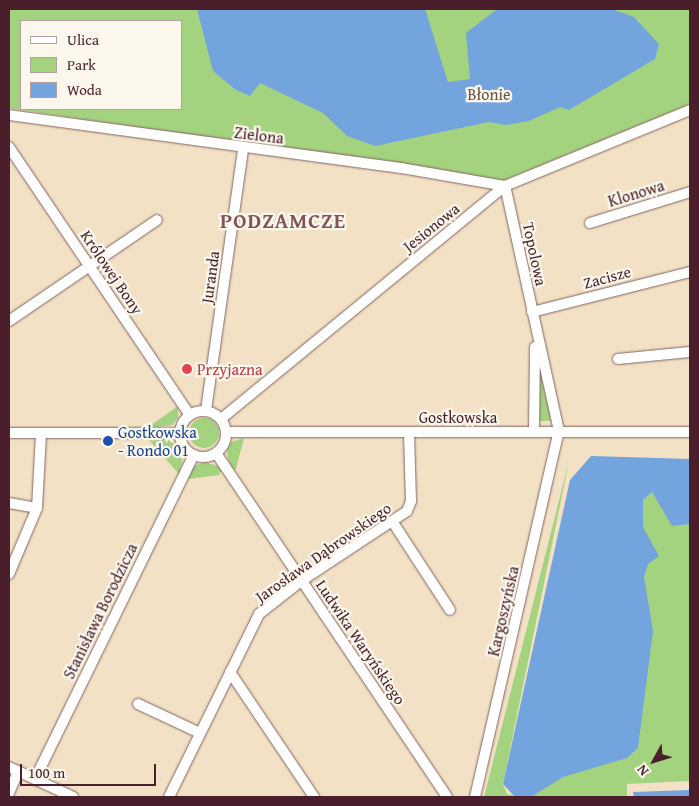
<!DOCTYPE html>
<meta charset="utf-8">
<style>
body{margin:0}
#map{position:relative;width:699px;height:806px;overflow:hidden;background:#f2e1c5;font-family:"Gentium Book Plus",serif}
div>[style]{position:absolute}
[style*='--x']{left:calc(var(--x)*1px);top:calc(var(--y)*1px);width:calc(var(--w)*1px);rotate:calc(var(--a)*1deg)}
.green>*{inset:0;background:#a4d380}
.round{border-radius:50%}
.water>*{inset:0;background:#74a4de}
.roads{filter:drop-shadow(0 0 1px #856361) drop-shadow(0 0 1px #856361)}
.minor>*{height:10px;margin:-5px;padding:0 5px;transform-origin:5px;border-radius:5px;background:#fff}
.minor>.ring{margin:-5px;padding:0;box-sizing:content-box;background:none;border:10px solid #fff;border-radius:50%}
.dots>*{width:14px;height:14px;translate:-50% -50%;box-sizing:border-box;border:2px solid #fbf7ec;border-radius:50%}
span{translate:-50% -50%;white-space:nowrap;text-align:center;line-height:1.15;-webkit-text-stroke:4.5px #fbf7ec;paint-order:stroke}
.park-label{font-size:16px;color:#655544}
.street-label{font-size:16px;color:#4a1f2b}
.health-label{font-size:16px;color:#be3a42}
.left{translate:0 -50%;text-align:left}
.transit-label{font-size:16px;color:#164399}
.district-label{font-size:21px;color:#835255;font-weight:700;letter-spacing:1px}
.frame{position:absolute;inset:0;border:10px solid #4a1f2b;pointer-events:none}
.legend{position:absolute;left:20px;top:20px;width:162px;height:90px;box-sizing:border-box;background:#fbf7ec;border:1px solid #b4a19f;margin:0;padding:6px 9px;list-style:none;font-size:15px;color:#4a1f2b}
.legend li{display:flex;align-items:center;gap:10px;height:25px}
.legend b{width:25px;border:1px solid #b4a19f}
.north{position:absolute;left:629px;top:736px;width:50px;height:50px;-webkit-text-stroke:4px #fbf7ec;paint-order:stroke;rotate:231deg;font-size:14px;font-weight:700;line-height:20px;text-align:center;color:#4a1f2b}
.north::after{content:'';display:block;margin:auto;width:18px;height:22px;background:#4a1f2b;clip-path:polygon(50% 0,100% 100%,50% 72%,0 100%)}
.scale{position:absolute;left:20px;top:764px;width:136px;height:22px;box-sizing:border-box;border:2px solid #4a1f2b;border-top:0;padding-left:6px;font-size:15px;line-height:18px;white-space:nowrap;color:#4a1f2b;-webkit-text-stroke:4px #fbf7ec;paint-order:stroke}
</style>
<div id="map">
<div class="green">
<i style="clip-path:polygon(evenodd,9px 9px,690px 9px,690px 104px,500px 182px,9px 108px,9px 9px,21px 21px,181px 21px,181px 109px,21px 109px,21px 21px)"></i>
<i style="clip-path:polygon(539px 370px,540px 370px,551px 421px,540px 421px)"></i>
<i style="clip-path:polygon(178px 406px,178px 418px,172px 425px,147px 428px)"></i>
<i class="round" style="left:189px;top:418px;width:30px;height:30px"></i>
<i style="clip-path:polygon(147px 438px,167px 439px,177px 446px,183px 457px,179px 474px)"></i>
<i style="clip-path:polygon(244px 438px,236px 469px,234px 470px,228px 459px,227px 449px,231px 442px)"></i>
<i style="clip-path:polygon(569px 461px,503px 784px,507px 794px,523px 797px,484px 797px)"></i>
<i style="clip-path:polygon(205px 462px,218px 466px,221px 471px,219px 475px,188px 479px,194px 466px)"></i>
<i style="clip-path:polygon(653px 489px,690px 521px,690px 781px,627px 784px,627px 797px,527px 797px,637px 530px,640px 498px)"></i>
</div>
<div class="water">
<i style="clip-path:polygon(197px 9px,425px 9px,448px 82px,470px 79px,466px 33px,497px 9px,615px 10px,634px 17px,659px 44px,655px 59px,569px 110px,560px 107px,529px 121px,506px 125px,489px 122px,375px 146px,347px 136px,323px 113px,260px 83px,250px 96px,236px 90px,213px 71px)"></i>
<i style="clip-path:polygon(591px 456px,690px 459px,690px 524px,672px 526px,652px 492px,643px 500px,643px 527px,659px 556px,648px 564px,644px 577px,653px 631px,638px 748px,627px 758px,563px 777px,531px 797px,515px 797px,503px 784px,570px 480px)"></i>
<i style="clip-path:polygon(690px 790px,690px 797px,634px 797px,633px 792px)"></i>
</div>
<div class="roads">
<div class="minor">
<i style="--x:9;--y:115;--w:396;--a:7.7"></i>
<i style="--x:401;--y:168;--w:106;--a:9.8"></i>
<i style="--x:9;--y:147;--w:322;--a:56"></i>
<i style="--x:590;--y:223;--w:105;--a:-17.2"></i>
<i style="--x:532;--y:312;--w:163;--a:-14.2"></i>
<i style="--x:9;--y:321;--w:179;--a:-34.3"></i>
<i style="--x:618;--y:359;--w:72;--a:-5.6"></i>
<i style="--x:206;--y:410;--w:264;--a:-81.9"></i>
<i class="ring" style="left:180px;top:411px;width:36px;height:36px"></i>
<i style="--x:221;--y:419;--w:367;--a:-39.4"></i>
<i style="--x:505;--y:186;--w:200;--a:-22.3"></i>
<i style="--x:534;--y:431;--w:84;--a:-89.3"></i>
<i style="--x:226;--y:432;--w:464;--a:0"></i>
<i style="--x:9;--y:433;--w:170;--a:0"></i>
<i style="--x:216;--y:453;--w:414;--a:56.1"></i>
<i style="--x:9;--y:503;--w:28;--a:10"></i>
<i style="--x:392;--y:521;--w:106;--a:56.9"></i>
<i style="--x:9;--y:574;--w:72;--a:-67"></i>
<i style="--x:37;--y:508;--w:75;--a:-86.9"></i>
<i style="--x:230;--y:672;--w:151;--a:56.1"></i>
<i style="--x:138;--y:704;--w:68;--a:25.1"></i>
<i style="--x:9;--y:767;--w:71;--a:25.1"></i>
<i style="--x:35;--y:779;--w:361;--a:-63.9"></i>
<i style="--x:9;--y:793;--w:23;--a:-67"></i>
<i style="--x:169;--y:797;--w:204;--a:-63.8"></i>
<i style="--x:259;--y:614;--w:53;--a:-38.2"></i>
<i style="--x:301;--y:581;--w:127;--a:-33.4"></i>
<i style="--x:407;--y:511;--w:11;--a:-68"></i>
<i style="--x:411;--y:501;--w:69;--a:-91.7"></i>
<i style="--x:475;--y:797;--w:376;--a:-77.1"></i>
<i style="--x:559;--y:431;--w:251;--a:-102.4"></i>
</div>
</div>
<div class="dots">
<i style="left:187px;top:369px;background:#e0444e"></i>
<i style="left:108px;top:441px;background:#1a4fb4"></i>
</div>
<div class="park-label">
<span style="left:489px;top:94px">Błonie</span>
</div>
<div class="street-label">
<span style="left:259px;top:135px;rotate:7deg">Zielona</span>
<span style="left:636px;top:193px;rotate:-17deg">Klonowa</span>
<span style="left:431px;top:227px;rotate:-39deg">Jesionowa</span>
<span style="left:535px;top:254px;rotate:78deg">Topolowa</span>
<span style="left:112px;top:272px;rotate:56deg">Królowej Bony</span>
<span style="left:210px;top:277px;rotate:-82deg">Juranda</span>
<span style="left:607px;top:277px;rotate:-15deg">Zacisze</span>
<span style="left:458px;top:417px">Gostkowska</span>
<span style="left:323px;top:552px;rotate:-35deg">Jarosława Dąbrowskiego</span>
<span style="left:100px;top:611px;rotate:-64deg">Stanisława Borodzicza</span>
<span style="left:503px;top:611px;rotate:-77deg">Kargoszyńska</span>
<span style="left:361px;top:642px;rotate:56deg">Ludwika Waryńskiego</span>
</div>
<div class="health-label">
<span class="left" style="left:197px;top:369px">Przyjazna</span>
</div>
<div class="transit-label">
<span class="left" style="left:118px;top:441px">Gostkowska<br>- Rondo 01</span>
</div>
<div class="district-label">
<span style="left:283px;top:221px">PODZAMCZE</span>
</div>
<div class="frame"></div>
<ul class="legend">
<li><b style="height:6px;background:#fff"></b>Ulica</li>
<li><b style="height:14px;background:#a4d380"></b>Park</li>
<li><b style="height:14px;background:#74a4de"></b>Woda</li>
</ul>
<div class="north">N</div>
<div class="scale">100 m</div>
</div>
